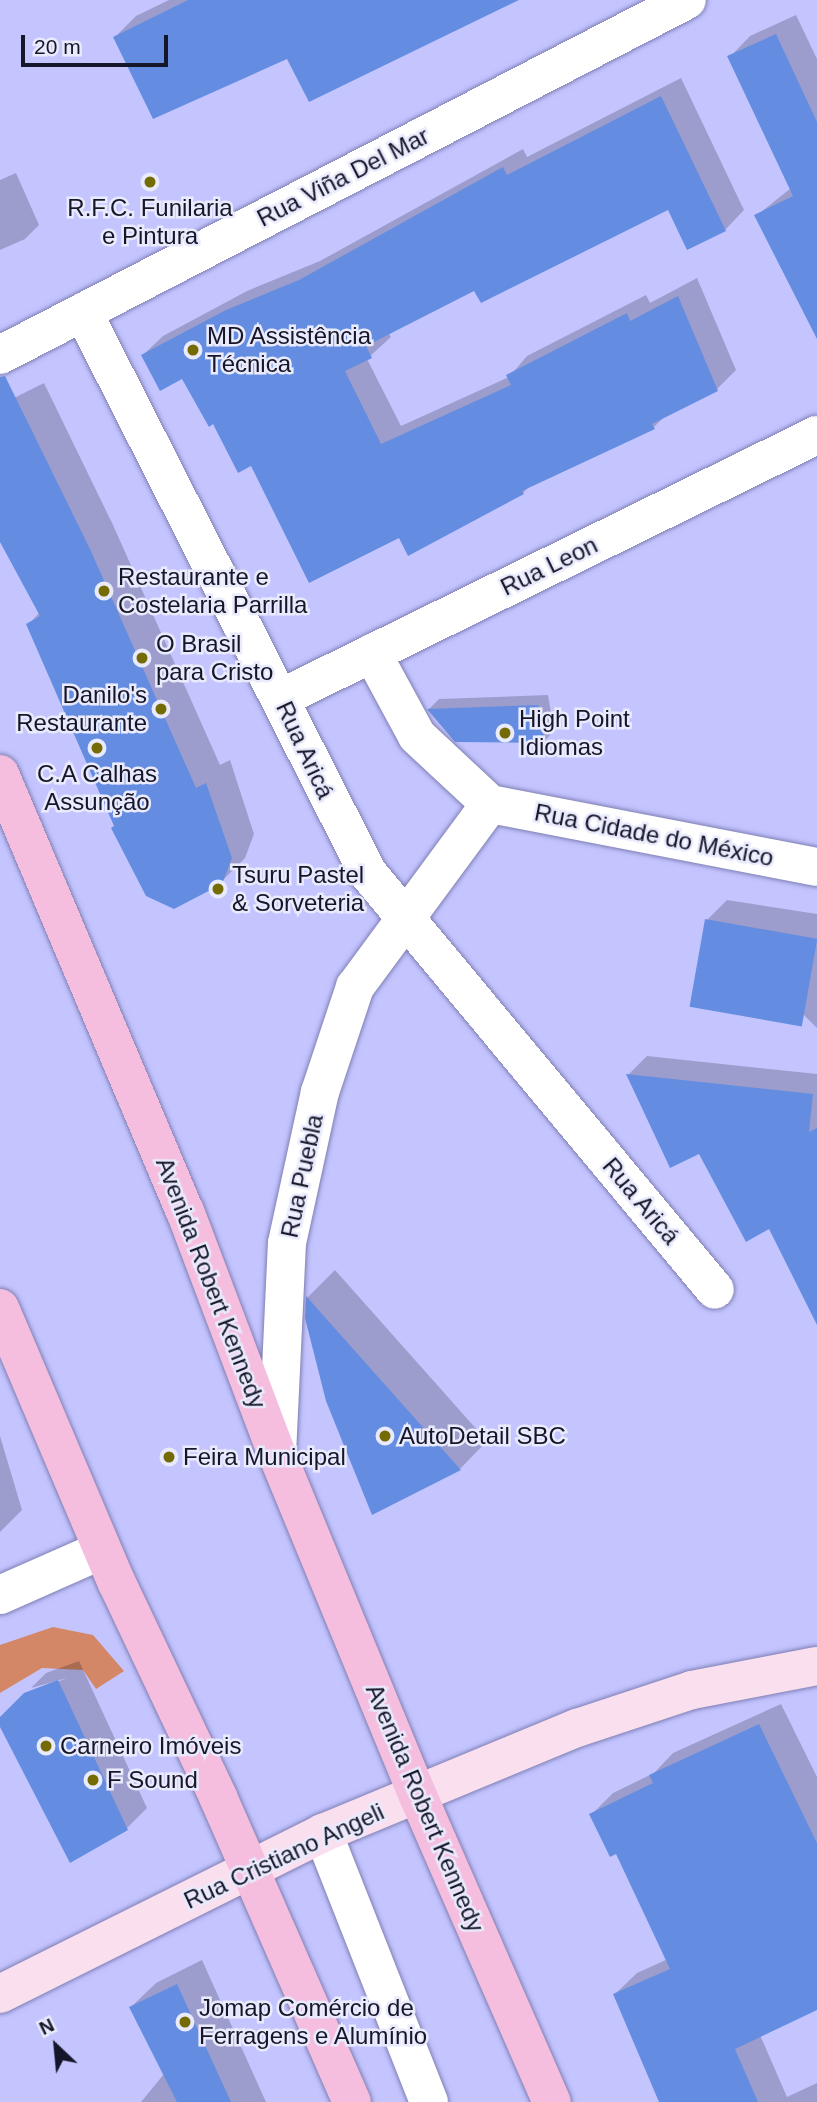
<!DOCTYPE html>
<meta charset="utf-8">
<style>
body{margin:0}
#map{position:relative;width:817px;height:2102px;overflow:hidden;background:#c4c5ff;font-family:Helvetica,sans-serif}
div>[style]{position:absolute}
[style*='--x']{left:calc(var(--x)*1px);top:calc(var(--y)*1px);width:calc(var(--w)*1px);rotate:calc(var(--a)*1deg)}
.green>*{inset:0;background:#d38766}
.shadow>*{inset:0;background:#0003}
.building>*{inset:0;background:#648de1;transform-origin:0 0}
.roads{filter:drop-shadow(0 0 2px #7f7fb4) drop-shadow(0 0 2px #7f7fb4)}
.street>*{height:38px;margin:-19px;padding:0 19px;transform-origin:19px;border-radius:19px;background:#fff}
.secondary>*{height:38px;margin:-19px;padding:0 19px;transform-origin:19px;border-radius:19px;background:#fadfef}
.primary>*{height:38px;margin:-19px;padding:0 19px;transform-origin:19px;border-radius:19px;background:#f5bedf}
.dots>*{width:19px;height:19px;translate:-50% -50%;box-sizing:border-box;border:4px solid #e9eafc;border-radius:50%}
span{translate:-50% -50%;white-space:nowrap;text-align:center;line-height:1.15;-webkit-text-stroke:5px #e9eafc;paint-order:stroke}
.street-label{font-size:24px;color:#16162a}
.poi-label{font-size:24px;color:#16162a}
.left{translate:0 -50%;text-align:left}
.right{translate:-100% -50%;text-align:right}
.north{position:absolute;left:21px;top:2011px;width:70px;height:70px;-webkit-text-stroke:5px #e9eafc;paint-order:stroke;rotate:334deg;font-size:19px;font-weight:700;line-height:28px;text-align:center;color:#16162a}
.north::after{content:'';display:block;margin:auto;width:24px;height:32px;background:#16162a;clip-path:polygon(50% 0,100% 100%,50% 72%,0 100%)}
.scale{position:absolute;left:21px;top:35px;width:147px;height:32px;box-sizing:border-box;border:4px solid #16162a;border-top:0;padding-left:9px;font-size:21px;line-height:24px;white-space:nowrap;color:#16162a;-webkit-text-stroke:5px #e9eafc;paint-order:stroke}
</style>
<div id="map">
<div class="green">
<i style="clip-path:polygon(53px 1627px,93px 1635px,124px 1671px,96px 1689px,83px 1670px,42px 1668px,0 1693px,0 1645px)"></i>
</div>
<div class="shadow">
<i style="clip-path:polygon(169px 0,510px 0,288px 56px,115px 37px,136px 16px)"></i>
<i style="clip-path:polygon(796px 15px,817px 59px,817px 282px,756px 216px,791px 188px,730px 57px,750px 36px)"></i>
<i style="clip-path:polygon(681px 78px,744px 210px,725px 230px,668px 208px,475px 288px,388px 332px,391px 337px,367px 359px,401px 426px,509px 377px,527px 356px,646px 295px,650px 303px,697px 278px,736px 370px,717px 389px,666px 415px,654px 427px,531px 485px,523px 493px,400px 536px,252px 464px,214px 422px,183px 377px,143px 355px,163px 336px,247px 291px,320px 261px,523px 149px,527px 157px)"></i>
<i style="clip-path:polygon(16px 173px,39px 225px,25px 239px,0 250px,0 180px)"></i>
<i style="clip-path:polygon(44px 383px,113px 525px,220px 765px,230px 760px,254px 834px,245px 858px,220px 883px,116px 825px,28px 625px,40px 612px,0 539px,0 405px)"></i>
<i style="clip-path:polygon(548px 695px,554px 731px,544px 741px,456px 740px,429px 709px,439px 699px)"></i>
<i style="clip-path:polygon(727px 900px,817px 914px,817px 1028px,707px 920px)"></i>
<i style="clip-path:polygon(647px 1056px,817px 1074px,817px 1281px,628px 1075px)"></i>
<i style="clip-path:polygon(335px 1270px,487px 1441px,460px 1469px,307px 1317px,308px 1297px)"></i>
<i style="clip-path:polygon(0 1436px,22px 1510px,0 1532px)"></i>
<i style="clip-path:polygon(79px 1661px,147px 1808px,127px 1828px,0 1723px,25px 1695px,67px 1678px,31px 1688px,46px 1673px)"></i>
<i style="clip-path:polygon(781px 1704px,817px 1777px,817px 2008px,760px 2035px,787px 2097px,817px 2083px,817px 2102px,661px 2102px,615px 1994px,637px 1973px,668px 1959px,616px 1852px,591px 1815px,613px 1793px,654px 1773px,673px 1753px)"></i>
<i style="clip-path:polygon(202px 1960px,266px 2102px,141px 2102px,164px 2074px,131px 2007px,156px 1983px)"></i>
</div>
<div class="building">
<i style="clip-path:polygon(188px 0,519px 0,309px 102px,287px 59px,153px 119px,113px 37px)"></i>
<i style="clip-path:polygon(776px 34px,817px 122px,817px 339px,754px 215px,793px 196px,727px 56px)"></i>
<i style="clip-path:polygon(661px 96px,726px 231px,687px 250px,668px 210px,481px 303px,474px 291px,366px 346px,372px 358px,345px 371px,381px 444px,511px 385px,506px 375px,627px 313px,630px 321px,678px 296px,718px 391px,652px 424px,655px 429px,522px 491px,524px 494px,408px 556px,399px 538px,309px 583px,251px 466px,238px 473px,213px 424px,209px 427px,182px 379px,160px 391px,141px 355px,226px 310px,299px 280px,503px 167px,507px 175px)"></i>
<i style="clip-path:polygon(5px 376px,90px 549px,196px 788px,206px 783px,232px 858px,222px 884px,174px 909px,146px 896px,111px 828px,114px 826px,26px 624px,40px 616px,0 542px,0 377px)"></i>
<i style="clip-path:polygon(538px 705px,545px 743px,455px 742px,427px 709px)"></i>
<i style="left:705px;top:919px;width:114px;height:89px;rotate:10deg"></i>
<i style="clip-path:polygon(626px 1074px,813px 1094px,809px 1132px,817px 1128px,817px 1325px,769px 1229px,746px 1242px,699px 1154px,670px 1168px)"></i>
<i style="clip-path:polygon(306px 1296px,461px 1470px,372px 1515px,326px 1401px,305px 1318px)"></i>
<i style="clip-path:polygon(58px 1680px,128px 1830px,70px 1863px,0 1727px,0 1717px,24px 1693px)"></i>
<i style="clip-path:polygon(759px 1724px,817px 1843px,817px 2010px,735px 2049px,758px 2102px,659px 2102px,613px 1994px,670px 1969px,616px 1854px,610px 1857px,589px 1814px,653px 1783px,649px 1775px)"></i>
<i style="clip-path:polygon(177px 1984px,231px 2102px,177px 2102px,129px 2007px)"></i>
</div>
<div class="roads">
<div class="street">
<i style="--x:83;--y:312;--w:629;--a:63.07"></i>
<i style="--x:368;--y:873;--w:542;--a:50.23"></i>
<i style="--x:0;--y:355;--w:773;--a:-27.33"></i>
<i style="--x:372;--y:653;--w:94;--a:61.5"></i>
<i style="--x:417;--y:736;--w:100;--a:43"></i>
<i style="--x:281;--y:698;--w:597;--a:-26.14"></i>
<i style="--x:490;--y:804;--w:333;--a:10.9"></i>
<i style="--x:277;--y:1454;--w:211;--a:-87.3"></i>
<i style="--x:287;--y:1243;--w:155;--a:-77.7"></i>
<i style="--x:320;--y:1092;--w:111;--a:-71.6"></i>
<i style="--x:355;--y:987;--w:227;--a:-53.6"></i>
<i style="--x:0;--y:1595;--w:111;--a:-23.8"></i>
<i style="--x:323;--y:1833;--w:289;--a:68.5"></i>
</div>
<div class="secondary">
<i style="--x:0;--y:1994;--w:361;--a:-26.5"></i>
<i style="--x:323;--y:1833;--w:275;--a:-22.5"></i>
<i style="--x:577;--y:1728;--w:121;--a:-18.3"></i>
<i style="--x:692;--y:1690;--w:127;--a:-10.9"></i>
</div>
<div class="primary">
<i style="--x:0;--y:774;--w:475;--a:67.1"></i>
<i style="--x:185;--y:1211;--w:260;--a:69.3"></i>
<i style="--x:277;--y:1454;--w:370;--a:67.6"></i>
<i style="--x:418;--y:1796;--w:334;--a:66.4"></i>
<i style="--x:0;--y:1308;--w:299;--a:67"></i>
<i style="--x:117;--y:1583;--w:237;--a:64.7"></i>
<i style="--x:218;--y:1797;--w:333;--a:66.3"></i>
</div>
</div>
<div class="dots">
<i style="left:150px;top:182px;background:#746b05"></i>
<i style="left:193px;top:350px;background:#746b05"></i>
<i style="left:104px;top:591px;background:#746b05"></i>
<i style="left:142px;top:658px;background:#746b05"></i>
<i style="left:161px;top:709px;background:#746b05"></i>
<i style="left:505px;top:733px;background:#746b05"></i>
<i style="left:97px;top:748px;background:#746b05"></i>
<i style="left:218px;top:889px;background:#746b05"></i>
<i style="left:385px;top:1436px;background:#746b05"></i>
<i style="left:169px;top:1457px;background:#746b05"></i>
<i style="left:46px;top:1746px;background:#746b05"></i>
<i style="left:93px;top:1780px;background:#746b05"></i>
<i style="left:185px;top:2022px;background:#746b05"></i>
</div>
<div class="street-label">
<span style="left:343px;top:177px;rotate:-27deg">Rua Viña Del Mar</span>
<span style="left:549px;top:566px;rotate:-26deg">Rua Leon</span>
<span style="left:305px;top:750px;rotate:65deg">Rua Aricá</span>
<span style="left:654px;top:835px;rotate:11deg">Rua Cidade do México</span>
<span style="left:302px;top:1176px;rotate:-78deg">Rua Puebla</span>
<span style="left:641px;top:1201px;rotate:50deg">Rua Aricá</span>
<span style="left:211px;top:1283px;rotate:69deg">Avenida Robert Kennedy</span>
<span style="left:425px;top:1808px;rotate:67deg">Avenida Robert Kennedy</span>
<span style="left:284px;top:1856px;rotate:-25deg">Rua Cristiano Angeli</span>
</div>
<div class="poi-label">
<span style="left:150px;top:222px">R.F.C. Funilaria<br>e Pintura</span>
<span class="left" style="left:207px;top:350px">MD Assistência<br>Técnica</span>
<span class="left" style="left:118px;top:591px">Restaurante e<br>Costelaria Parrilla</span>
<span class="left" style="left:156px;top:658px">O Brasil<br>para Cristo</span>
<span class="right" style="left:147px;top:709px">Danilo's<br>Restaurante</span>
<span class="left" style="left:519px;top:733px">High Point<br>Idiomas</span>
<span style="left:97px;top:788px">C.A Calhas<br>Assunção</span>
<span class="left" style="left:232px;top:889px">Tsuru Pastel<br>&amp; Sorveteria</span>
<span class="left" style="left:399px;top:1436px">AutoDetail SBC</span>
<span class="left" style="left:183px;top:1457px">Feira Municipal</span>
<span class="left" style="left:60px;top:1746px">Carneiro Imóveis</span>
<span class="left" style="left:107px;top:1780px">F Sound</span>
<span class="left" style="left:199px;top:2022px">Jomap Comércio de<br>Ferragens e Alumínio</span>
</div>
<div class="north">N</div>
<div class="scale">20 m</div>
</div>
